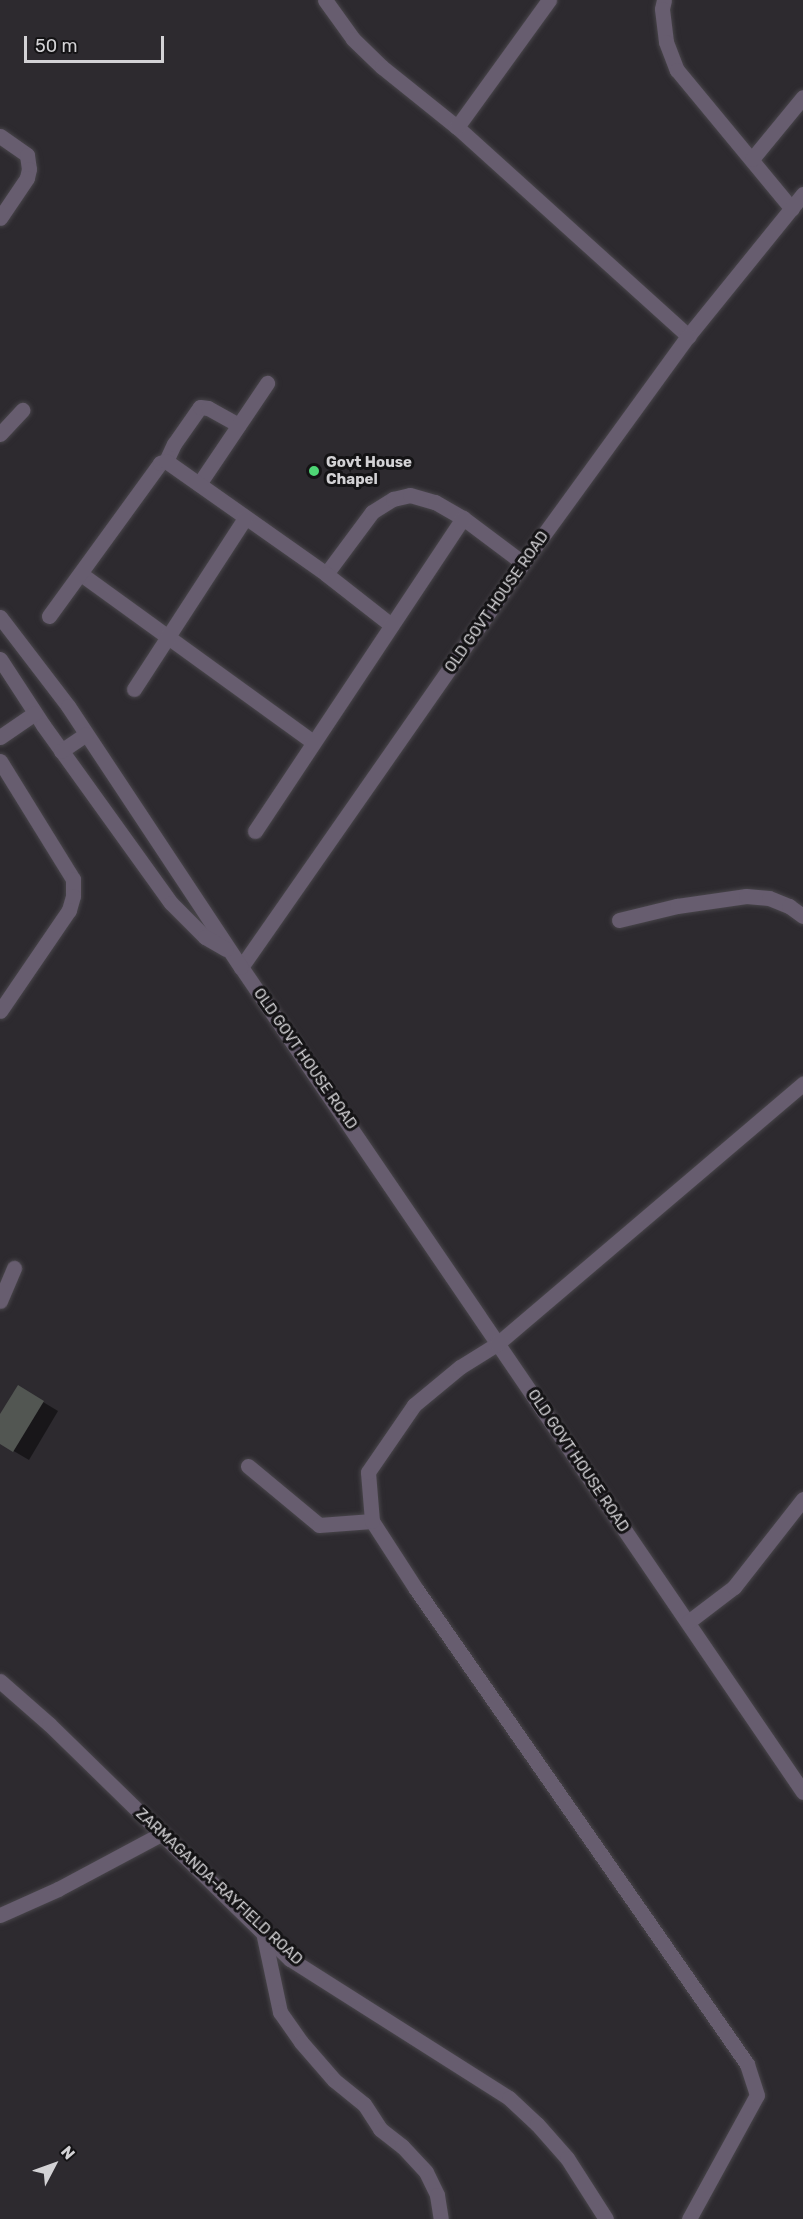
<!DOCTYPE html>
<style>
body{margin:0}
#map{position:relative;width:803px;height:2219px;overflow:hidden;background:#2d2a2f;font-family:Rubik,sans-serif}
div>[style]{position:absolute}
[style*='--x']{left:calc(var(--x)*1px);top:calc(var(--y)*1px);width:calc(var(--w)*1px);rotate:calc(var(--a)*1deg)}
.shadow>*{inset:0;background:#0007}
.building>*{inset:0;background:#525652}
.roads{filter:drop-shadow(0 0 2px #48454a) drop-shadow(0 0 2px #48454a)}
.minor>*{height:15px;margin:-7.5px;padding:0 7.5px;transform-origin:7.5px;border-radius:7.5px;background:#675d6f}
.dots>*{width:16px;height:16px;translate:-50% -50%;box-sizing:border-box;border:3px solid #141315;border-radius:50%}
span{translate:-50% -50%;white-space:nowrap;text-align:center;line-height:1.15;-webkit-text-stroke:6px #141315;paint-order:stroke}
.poi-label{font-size:15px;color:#d3d2d5;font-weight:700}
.left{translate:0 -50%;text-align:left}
.street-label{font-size:15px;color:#d3d2d5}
.north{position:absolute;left:24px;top:2135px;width:60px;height:60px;-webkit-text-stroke:4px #141315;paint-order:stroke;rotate:49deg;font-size:16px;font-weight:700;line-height:24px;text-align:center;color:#d3d2d5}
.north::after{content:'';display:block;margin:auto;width:21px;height:27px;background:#d3d2d5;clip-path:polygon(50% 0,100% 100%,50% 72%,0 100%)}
.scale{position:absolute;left:24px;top:36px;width:140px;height:27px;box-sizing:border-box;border:3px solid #d3d2d5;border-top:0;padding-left:8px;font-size:18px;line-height:21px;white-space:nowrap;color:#d3d2d5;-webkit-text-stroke:4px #141315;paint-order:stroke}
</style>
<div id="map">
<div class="shadow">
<i style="clip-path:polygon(18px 1387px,58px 1411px,29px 1460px,0 1443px,0 1417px)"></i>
</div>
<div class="building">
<i style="clip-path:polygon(18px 1385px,44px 1401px,13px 1452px,0 1444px,0 1414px)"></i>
</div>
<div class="roads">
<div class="minor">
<i style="--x:325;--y:0;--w:48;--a:54.3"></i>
<i style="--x:353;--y:39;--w:40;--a:44"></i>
<i style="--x:382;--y:67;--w:96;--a:38.7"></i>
<i style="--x:457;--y:127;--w:312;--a:42.1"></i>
<i style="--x:664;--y:0;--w:9;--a:103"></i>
<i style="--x:662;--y:9;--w:33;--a:83"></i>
<i style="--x:666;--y:42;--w:30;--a:69"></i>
<i style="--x:677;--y:70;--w:180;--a:50.4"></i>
<i style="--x:457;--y:127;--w:157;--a:-54.1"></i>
<i style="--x:0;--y:136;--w:33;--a:35"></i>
<i style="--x:27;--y:155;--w:14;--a:82"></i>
<i style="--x:29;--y:169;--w:9;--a:103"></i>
<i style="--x:27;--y:178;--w:48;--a:124"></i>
<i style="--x:752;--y:159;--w:80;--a:-50.6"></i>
<i style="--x:803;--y:194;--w:183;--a:129"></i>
<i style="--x:688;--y:336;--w:281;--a:126"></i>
<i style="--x:523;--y:563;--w:493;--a:124.9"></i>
<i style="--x:241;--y:967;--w:998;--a:55.74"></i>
<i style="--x:0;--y:434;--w:33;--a:-47"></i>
<i style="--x:166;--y:461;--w:19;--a:-65"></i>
<i style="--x:174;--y:444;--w:45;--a:-54.9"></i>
<i style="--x:200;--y:407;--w:8;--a:7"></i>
<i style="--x:208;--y:408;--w:35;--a:29"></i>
<i style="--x:199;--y:484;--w:122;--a:-56"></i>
<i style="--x:81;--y:574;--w:286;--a:35.9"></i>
<i style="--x:326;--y:574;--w:77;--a:-53.4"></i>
<i style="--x:372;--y:512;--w:25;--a:-32"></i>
<i style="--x:393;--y:499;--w:17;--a:-13"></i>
<i style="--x:410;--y:495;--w:26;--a:16"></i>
<i style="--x:435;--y:502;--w:32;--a:30"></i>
<i style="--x:463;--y:518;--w:75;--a:36.9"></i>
<i style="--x:49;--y:616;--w:189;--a:-54"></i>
<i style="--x:160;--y:463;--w:6;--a:-18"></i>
<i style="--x:166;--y:461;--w:196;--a:35.2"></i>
<i style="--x:326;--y:574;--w:83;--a:38.1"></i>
<i style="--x:0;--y:617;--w:112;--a:52.6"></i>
<i style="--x:68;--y:706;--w:313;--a:56.5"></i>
<i style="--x:0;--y:659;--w:79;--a:56.9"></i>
<i style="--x:43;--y:725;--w:219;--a:54.3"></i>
<i style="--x:171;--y:903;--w:48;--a:45"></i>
<i style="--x:205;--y:937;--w:24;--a:30"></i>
<i style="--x:134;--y:689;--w:204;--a:-57"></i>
<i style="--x:0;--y:737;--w:42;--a:-34.4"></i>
<i style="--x:61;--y:751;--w:30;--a:-34"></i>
<i style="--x:0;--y:761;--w:139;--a:58.3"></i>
<i style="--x:73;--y:879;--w:17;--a:90"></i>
<i style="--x:73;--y:896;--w:15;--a:106"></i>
<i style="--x:69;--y:910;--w:122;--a:124.3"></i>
<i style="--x:255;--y:831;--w:376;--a:-56.4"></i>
<i style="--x:619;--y:920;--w:60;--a:-13.6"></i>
<i style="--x:677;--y:906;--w:70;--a:-8.2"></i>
<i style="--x:746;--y:896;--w:23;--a:5"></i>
<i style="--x:769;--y:898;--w:22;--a:22"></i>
<i style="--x:789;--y:906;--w:17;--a:36"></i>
<i style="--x:0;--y:1301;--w:36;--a:-67"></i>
<i style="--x:248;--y:1466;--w:92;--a:39.7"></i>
<i style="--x:319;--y:1525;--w:53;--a:-4.3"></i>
<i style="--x:688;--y:1622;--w:58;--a:-37.3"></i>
<i style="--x:734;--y:1587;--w:112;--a:-51.9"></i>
<i style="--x:0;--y:1681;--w:65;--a:41.3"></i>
<i style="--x:49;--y:1724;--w:337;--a:44.3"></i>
<i style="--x:290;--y:1959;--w:259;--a:32.4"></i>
<i style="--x:509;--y:2098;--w:38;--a:43"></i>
<i style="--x:537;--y:2124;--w:45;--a:48.6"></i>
<i style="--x:567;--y:2158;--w:72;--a:57.4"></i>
<i style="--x:0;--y:1915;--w:64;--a:-24.1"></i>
<i style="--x:58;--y:1889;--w:117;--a:-28.1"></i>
<i style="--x:263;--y:1932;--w:82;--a:78"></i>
<i style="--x:280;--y:2012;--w:37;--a:55"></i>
<i style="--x:301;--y:2042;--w:50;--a:49"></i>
<i style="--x:334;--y:2080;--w:38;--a:39"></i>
<i style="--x:364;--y:2104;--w:30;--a:57"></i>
<i style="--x:380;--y:2129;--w:28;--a:38"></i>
<i style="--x:402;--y:2146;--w:35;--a:47"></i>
<i style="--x:426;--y:2172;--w:25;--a:64"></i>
<i style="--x:437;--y:2195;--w:24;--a:81"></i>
<i style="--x:689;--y:2219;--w:141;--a:-61.3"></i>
<i style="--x:757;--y:2095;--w:33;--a:-108"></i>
<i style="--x:747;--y:2064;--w:579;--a:-124.87"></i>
<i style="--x:416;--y:1589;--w:81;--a:-122.9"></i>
<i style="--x:372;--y:1521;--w:49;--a:-94.7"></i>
<i style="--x:368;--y:1472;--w:81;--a:-55.5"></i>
<i style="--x:414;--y:1405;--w:60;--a:-39.6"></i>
<i style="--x:460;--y:1367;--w:44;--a:-31.9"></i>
<i style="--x:497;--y:1344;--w:402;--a:-40.4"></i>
</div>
</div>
<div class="dots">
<i style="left:314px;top:471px;background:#4ed675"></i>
</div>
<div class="poi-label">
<span class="left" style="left:326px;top:471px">Govt House<br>Chapel</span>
</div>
<div class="street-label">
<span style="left:497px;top:602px;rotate:-55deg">OLD GOVT HOUSE ROAD</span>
<span style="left:305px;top:1059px;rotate:55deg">OLD GOVT HOUSE ROAD</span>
<span style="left:578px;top:1461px;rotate:56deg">OLD GOVT HOUSE ROAD</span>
<span style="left:219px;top:1887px;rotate:43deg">ZARMAGANDA-RAYFIELD ROAD</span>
</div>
<div class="north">N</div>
<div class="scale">50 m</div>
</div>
